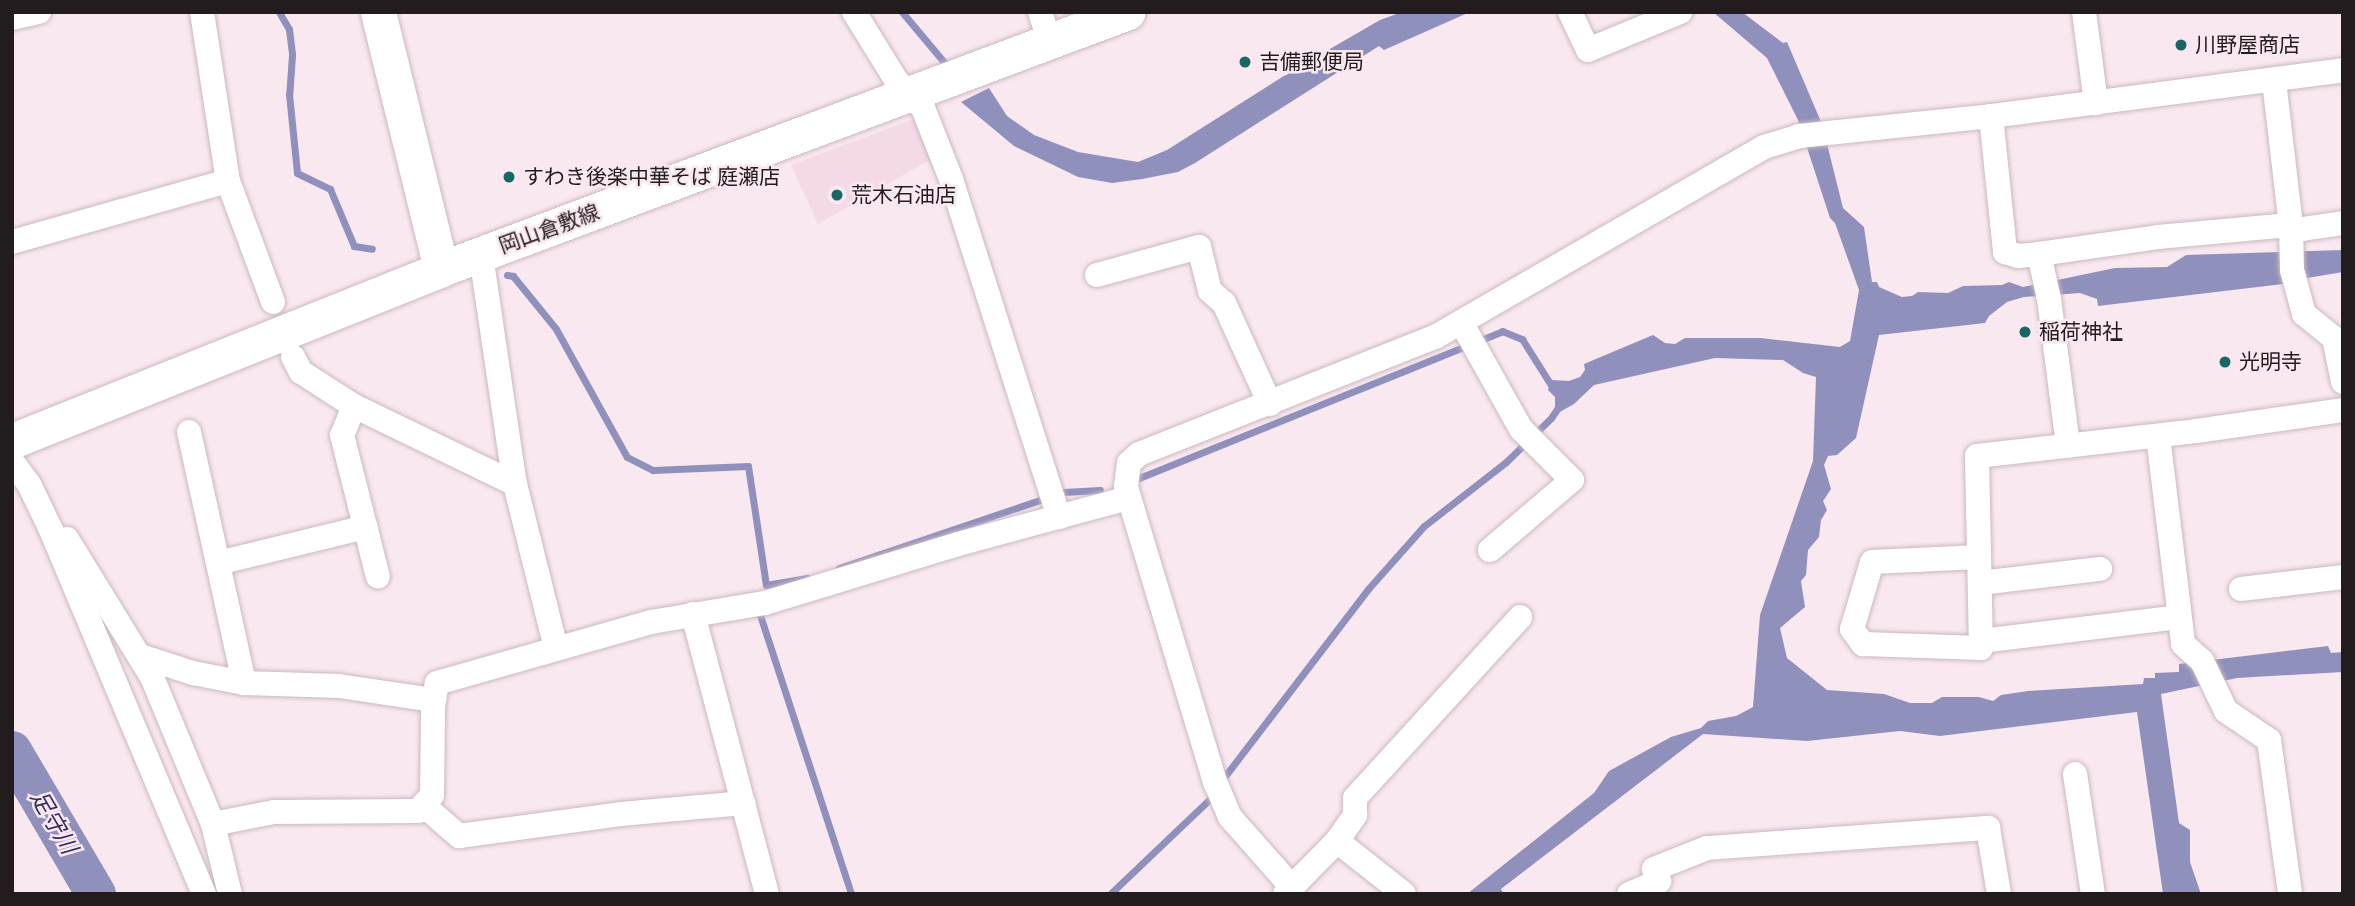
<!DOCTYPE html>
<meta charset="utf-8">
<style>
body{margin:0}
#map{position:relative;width:2355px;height:906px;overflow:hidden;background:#fae8f0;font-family:"Source Serif 4","Noto Sans JP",serif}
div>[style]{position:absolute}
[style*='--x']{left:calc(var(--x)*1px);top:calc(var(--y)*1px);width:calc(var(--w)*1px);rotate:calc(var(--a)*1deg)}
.built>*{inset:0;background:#f4dae6}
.water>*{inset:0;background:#9090bc}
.stream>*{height:7px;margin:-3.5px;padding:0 3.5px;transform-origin:3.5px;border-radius:3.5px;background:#9090bc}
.river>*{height:40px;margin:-20px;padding:0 20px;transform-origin:20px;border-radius:20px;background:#9090bc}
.roads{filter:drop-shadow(0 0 2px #cab8c0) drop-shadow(0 0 2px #cab8c0)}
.street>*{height:24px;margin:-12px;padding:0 12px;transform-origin:12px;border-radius:12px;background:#fff}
.secondary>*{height:35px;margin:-17.5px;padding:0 17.5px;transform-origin:17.5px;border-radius:17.5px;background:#fff}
.dots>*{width:19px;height:19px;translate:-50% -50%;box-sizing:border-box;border:4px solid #fae8f0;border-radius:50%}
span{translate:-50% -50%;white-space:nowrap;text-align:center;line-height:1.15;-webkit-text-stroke:5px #fae8f0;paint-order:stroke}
.poi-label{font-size:21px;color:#231c1f}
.left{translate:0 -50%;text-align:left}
.street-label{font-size:21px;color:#231c1f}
.water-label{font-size:23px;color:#322c64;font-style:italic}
.frame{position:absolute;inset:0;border:14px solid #231c1f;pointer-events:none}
</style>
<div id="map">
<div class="built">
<i style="clip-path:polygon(919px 117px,933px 158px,818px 224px,791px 165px)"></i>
</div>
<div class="water">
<i style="clip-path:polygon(1402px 12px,1470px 12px,1384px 50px,1379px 46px,1195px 163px,1178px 172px,1142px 179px,1112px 183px,1078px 177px,1014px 146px,961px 102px,989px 88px,1007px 116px,1034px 135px,1078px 152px,1138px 162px,1167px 150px,1290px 72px,1380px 20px)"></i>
<i style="clip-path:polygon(1713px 12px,1742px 12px,1783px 43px,1787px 42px,1822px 124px,1843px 208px,1864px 227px,1872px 282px,1877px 282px,1879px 287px,1902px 297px,1912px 296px,1918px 292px,1948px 293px,1963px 286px,2002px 285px,2009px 282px,2023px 287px,2115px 268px,2167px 267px,2186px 255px,2343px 250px,2343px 272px,2307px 278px,2306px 274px,2301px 274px,2282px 279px,2283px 284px,2098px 306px,2097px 299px,2080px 293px,2024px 297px,2007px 302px,1989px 316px,1985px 323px,1879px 335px,1856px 438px,1837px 455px,1828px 456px,1824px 465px,1831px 489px,1823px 501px,1827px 510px,1821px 520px,1819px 537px,1808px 550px,1806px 575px,1801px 581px,1805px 607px,1780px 628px,1787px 658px,1827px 690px,1884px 694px,1910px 703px,1932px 703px,1942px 697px,1979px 697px,1993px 701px,2001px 695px,2028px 691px,2143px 684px,2144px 678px,2155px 678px,2155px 673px,2179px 672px,2179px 664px,2328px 646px,2331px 653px,2343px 652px,2343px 672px,2237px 678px,2161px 694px,2179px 823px,2190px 830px,2190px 862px,2201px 894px,2163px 894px,2137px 712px,1940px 736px,1900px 731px,1807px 741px,1703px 734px,1501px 889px,1504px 894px,1467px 894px,1594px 793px,1609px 771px,1671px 737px,1701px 728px,1708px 721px,1736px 716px,1753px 707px,1760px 615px,1813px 461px,1816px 377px,1803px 373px,1783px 360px,1715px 358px,1594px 385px,1574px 404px,1558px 413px,1555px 410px,1555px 397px,1548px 390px,1551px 380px,1569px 381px,1580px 377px,1585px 370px,1584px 364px,1653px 335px,1665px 343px,1675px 344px,1685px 338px,1760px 338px,1840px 347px,1850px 341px,1859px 290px,1835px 223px,1830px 218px,1798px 120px,1767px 58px)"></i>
</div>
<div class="stream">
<i style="--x:279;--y:12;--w:20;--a:60"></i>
<i style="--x:289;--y:29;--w:26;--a:83"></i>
<i style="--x:292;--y:55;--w:39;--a:94"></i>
<i style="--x:289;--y:94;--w:79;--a:84.2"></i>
<i style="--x:297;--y:173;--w:37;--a:26"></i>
<i style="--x:330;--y:189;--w:62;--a:67.2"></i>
<i style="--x:354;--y:246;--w:18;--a:9"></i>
<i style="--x:902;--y:12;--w:73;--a:50"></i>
<i style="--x:507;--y:275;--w:6;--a:9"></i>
<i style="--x:513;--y:276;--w:68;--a:50.9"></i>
<i style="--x:556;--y:329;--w:146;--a:61"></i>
<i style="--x:627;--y:457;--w:29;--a:27"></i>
<i style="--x:653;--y:470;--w:95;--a:-2.4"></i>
<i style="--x:748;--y:466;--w:120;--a:81.4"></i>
<i style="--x:766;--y:585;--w:42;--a:-9.7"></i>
<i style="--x:1139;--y:478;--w:392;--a:-22"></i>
<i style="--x:1502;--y:331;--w:22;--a:22"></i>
<i style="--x:1522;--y:339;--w:58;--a:57.7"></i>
<i style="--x:839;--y:568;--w:237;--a:-18.7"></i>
<i style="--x:1064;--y:492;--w:36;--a:-3"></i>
<i style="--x:760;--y:615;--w:293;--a:71.9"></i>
<i style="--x:1222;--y:780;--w:240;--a:-52.6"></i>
<i style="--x:1368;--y:589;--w:84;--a:-48.4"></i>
<i style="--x:1424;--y:526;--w:104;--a:-38"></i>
<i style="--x:1506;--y:462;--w:63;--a:-44.4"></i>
<i style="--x:1551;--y:418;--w:18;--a:-56"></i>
<i style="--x:1110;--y:894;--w:145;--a:-43.6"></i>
</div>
<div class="river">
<i style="--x:12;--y:751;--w:166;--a:59.6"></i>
</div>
<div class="roads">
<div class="street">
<i style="--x:202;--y:12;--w:171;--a:81.3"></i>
<i style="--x:228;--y:181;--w:129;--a:69.6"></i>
<i style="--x:854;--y:12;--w:80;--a:58.3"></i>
<i style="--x:896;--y:80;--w:39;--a:46"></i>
<i style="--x:923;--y:108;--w:76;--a:68.5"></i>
<i style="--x:951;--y:179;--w:355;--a:72.3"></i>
<i style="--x:1040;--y:12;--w:32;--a:72"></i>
<i style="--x:1570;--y:12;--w:42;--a:64.7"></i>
<i style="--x:1588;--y:50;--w:100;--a:-22.4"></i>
<i style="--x:2084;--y:12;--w:92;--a:82.5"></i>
<i style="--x:12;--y:18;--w:28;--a:-13"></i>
<i style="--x:2274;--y:81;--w:146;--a:83.3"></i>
<i style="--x:2291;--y:226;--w:44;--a:88.7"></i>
<i style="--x:2292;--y:270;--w:46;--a:74.7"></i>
<i style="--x:2304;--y:314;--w:38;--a:39"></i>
<i style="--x:2334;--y:338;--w:45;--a:78.4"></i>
<i style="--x:1991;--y:116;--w:137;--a:84.1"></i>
<i style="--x:2005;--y:252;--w:14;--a:17"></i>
<i style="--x:2018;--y:256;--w:21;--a:-5"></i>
<i style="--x:2039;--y:254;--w:46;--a:77.5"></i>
<i style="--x:2049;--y:299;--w:148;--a:82.6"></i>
<i style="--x:12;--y:242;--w:224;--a:-15.8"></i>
<i style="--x:2039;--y:254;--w:120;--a:-8.1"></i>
<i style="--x:2158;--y:237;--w:121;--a:-5.2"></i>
<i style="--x:2278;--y:226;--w:24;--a:7"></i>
<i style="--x:2302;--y:229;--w:41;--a:-8.3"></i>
<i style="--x:481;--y:255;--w:232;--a:81.6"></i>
<i style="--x:1097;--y:275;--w:106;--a:-15.4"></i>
<i style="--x:1199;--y:247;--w:45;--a:76"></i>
<i style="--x:1210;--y:291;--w:18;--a:41"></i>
<i style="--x:1224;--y:303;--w:111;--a:65.5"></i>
<i style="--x:1461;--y:322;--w:123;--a:60.7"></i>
<i style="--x:1521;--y:429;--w:72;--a:45"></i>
<i style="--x:1572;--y:480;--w:108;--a:139.5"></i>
<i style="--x:293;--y:357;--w:17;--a:62"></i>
<i style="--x:301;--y:372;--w:63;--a:32.7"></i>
<i style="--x:354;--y:406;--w:179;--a:25.8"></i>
<i style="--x:515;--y:484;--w:169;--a:76"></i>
<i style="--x:354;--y:406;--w:31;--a:112"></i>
<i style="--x:342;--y:435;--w:146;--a:75.8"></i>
<i style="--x:189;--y:432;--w:257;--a:77.6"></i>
<i style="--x:2158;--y:436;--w:209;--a:83.1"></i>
<i style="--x:2183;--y:644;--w:25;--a:42"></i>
<i style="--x:2202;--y:661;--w:55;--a:64.4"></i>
<i style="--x:2226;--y:711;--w:52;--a:34"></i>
<i style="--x:2269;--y:740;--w:155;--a:82.2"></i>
<i style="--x:12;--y:461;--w:29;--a:54"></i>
<i style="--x:29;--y:484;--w:51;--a:64.4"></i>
<i style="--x:51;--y:530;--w:395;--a:67.2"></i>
<i style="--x:67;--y:539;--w:162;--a:58.4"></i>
<i style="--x:152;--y:677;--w:159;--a:67.5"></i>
<i style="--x:1979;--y:557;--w:107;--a:177.3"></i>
<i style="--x:1872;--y:562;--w:70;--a:106.6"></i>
<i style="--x:1852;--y:629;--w:19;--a:54"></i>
<i style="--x:1863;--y:644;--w:118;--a:1.9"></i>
<i style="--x:1981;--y:648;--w:192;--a:-91.2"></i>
<i style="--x:1977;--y:456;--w:220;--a:-6.5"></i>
<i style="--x:2196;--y:431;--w:148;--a:-8.1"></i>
<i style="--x:218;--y:563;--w:152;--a:-13.7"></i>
<i style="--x:1980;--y:583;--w:121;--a:-6.7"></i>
<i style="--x:2241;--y:589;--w:103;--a:-6.7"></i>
<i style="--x:693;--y:614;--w:290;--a:75.2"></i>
<i style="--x:1981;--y:641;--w:199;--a:-6.9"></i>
<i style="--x:140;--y:656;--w:56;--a:17.8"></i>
<i style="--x:193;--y:673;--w:52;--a:11.1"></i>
<i style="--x:244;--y:683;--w:95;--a:1.8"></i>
<i style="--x:339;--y:686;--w:96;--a:8.4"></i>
<i style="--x:2075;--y:774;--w:121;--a:81.5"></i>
<i style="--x:423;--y:805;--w:48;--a:40.7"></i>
<i style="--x:459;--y:836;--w:163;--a:-7.7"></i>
<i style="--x:621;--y:814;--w:123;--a:-5.1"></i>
<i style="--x:1337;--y:841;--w:32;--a:-55"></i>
<i style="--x:1355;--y:815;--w:17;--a:-90"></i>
<i style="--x:1355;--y:798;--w:245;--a:-47.6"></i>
<i style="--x:1291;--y:886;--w:92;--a:-131.5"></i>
<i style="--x:1230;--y:817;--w:38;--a:-113"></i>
<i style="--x:1215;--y:782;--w:308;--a:-106.8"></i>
<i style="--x:1126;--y:487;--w:24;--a:-83"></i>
<i style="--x:1129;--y:463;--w:13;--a:-42"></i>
<i style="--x:1139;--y:454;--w:318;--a:-21.6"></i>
<i style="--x:1435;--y:337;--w:380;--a:-30"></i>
<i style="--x:1764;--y:147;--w:37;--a:-17"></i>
<i style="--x:1799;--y:136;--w:193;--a:-5.9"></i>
<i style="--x:1991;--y:116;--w:355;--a:-7.4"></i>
<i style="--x:230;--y:894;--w:72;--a:-103.7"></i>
<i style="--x:213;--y:824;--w:62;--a:-11.1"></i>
<i style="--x:274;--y:812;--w:144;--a:-0.4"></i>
<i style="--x:418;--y:811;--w:21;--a:-49"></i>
<i style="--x:432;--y:795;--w:88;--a:-89.3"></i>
<i style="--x:433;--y:707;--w:24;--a:-81"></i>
<i style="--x:437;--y:683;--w:223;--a:-15.9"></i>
<i style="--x:651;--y:622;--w:116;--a:-9.5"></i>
<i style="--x:765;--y:603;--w:202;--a:-17"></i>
<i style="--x:958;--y:544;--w:177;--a:-15.1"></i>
<i style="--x:1285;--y:894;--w:74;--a:-45.5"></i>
<i style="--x:1337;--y:841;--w:85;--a:38.3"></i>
<i style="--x:1629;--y:894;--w:33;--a:-23"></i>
<i style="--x:1659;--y:881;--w:13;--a:-113"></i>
<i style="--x:1654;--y:869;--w:57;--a:-21.6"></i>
<i style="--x:1707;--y:848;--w:282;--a:-4.1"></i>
<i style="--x:1988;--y:828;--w:67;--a:80.5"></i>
</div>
<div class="secondary">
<i style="--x:378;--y:12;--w:265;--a:76.2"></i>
<i style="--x:12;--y:441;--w:462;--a:-21.8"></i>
<i style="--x:441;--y:269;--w:733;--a:-20.51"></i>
</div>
</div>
<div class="dots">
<i style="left:2181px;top:45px;background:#196764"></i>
<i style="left:1245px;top:62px;background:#196764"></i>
<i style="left:509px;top:177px;background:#196764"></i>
<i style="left:837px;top:195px;background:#196764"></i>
<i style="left:2025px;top:332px;background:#196764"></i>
<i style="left:2225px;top:362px;background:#196764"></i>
</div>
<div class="poi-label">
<span class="left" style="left:2195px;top:45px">川野屋商店</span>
<span class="left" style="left:1259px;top:62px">吉備郵便局</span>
<span class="left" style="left:523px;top:177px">すわき後楽中華そば 庭瀬店</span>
<span class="left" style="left:851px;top:195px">荒木石油店</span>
<span class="left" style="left:2039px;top:332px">稲荷神社</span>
<span class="left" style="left:2239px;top:362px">光明寺</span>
</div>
<div class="street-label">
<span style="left:549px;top:229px;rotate:-20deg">岡山倉敷線</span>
</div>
<div class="water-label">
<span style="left:54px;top:822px;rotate:60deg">足守川</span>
</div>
<div class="frame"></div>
</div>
